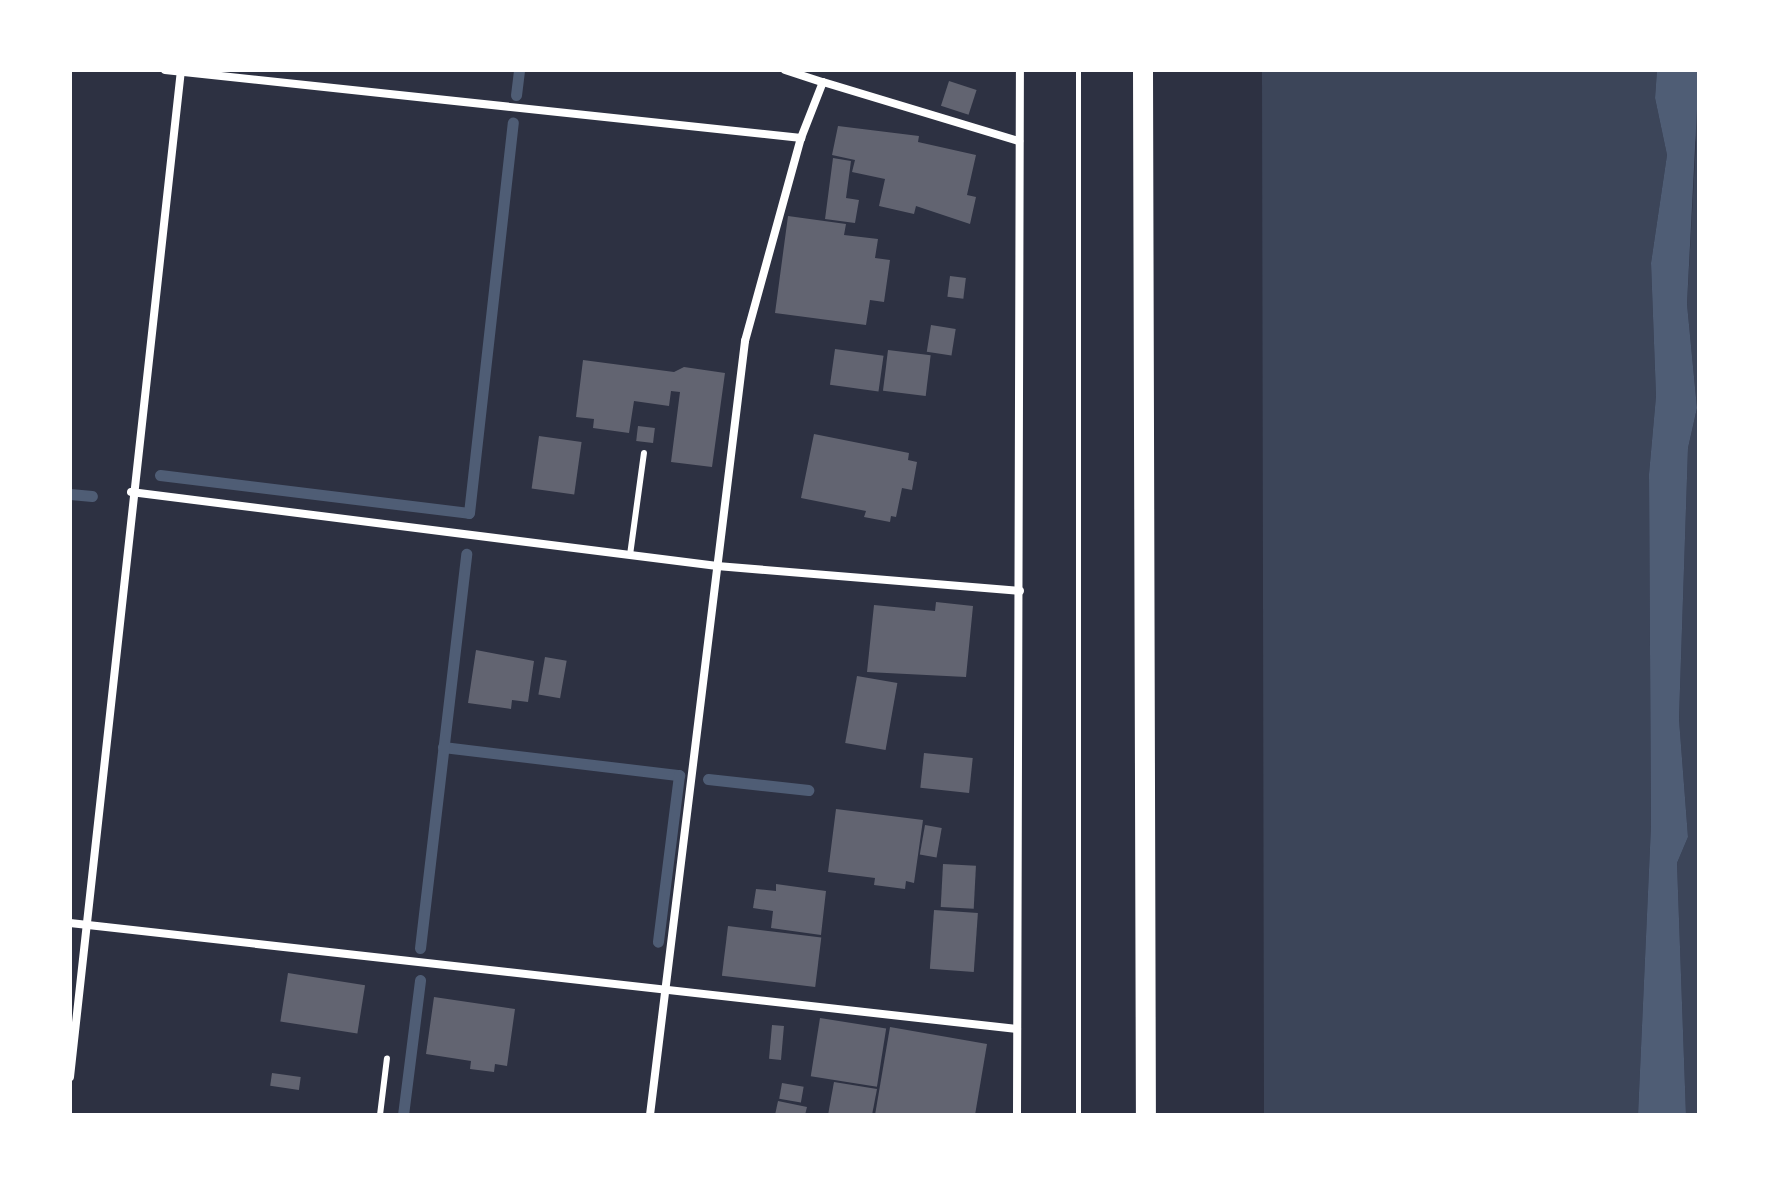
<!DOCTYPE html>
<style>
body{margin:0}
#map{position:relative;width:1769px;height:1185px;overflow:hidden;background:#2d3142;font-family:Rubik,sans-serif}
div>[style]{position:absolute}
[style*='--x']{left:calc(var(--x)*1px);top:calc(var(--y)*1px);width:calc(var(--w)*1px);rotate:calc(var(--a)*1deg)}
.green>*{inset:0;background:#3c4559}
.water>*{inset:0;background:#4f5d75}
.stream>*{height:11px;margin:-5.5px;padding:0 5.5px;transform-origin:5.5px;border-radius:5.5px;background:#4f5d75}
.building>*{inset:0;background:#626471;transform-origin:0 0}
.path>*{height:5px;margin:-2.5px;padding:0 2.5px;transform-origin:2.5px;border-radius:2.5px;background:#fff}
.service>*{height:6px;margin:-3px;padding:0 3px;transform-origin:3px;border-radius:3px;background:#fff}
.minor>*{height:8px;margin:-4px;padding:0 4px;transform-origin:4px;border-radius:4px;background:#fff}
.primary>*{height:20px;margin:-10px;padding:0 10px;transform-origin:10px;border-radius:10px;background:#fff}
span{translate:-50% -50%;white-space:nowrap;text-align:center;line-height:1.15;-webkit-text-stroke:8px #fff;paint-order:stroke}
.frame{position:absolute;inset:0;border:72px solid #fff;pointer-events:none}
</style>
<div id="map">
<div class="green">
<i style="clip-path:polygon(1262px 70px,1657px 70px,1655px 98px,1667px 155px,1651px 263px,1656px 396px,1649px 474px,1651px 825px,1638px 1115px,1264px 1115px)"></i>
<i style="clip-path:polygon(1699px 92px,1699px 1115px,1686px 1115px,1677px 863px,1688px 837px,1679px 719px,1688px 448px,1697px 408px,1687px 304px,1696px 142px,1693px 122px)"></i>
</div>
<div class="water">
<i style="clip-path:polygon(1657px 70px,1699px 70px,1687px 304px,1697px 408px,1688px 448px,1679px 719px,1688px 837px,1677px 863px,1686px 1115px,1638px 1115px,1651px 825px,1649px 474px,1656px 396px,1651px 263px,1667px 155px,1655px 98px)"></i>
</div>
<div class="stream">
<i style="--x:516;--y:95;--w:25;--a:-83"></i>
<i style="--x:160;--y:475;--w:311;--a:7"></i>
<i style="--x:469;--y:513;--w:393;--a:-83.6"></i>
<i style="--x:70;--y:494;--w:22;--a:5"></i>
<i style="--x:443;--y:747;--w:238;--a:6.8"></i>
<i style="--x:679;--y:775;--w:168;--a:97.2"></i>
<i style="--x:708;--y:779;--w:101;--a:6.3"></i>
<i style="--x:420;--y:948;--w:397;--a:-83.3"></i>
<i style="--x:403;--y:1115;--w:136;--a:-82.8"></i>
</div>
<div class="building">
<i style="left:949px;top:81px;width:29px;height:26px;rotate:18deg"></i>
<i style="clip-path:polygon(838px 126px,919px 136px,918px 142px,976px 155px,967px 195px,976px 197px,970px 224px,916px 206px,914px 214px,879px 206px,885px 179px,852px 172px,855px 160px,832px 155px)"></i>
<i style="clip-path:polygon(833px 158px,851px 161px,846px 198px,859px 200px,855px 223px,825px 219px)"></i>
<i style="clip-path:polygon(788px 216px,846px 224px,844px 235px,878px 239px,875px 258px,890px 260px,884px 302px,870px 300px,866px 325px,775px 313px)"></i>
<i style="left:950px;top:276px;width:16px;height:21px;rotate:7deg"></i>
<i style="left:931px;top:325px;width:25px;height:27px;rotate:9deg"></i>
<i style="left:835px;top:349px;width:49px;height:36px;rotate:8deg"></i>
<i style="left:888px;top:350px;width:43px;height:41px;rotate:7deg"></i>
<i style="clip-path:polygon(583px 360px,674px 372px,684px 367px,725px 373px,712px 467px,671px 462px,680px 392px,671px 391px,669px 406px,634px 401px,629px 433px,593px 428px,594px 419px,576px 417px)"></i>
<i style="left:638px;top:426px;width:17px;height:15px;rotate:7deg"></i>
<i style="clip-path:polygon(814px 434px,909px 453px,908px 460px,917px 462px,912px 490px,902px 488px,896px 517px,891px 516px,890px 522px,864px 517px,866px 511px,801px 498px)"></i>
<i style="left:539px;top:436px;width:43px;height:53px;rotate:8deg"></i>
<i style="clip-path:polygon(936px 602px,973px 606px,966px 677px,867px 672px,874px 605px,935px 611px)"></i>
<i style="clip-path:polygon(476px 650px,534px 661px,528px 702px,512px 700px,511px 709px,468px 703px)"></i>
<i style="left:545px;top:657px;width:22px;height:38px;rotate:10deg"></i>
<i style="left:857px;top:676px;width:41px;height:68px;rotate:10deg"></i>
<i style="left:924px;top:753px;width:49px;height:35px;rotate:6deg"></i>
<i style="clip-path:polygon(836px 809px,923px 820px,914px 883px,906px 881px,905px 889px,874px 885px,875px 878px,828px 872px)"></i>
<i style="left:925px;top:825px;width:17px;height:30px;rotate:10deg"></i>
<i style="left:943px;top:864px;width:33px;height:43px;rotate:3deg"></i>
<i style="clip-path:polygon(776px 884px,826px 891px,821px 935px,771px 928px,773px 911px,753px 908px,756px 889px,776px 891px)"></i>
<i style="left:934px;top:910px;width:44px;height:59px;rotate:4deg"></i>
<i style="left:728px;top:926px;width:94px;height:50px;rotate:7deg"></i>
<i style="left:288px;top:973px;width:78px;height:49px;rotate:9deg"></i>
<i style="clip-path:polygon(434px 997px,515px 1009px,507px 1066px,495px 1064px,494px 1072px,470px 1069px,471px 1061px,426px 1054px)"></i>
<i style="left:820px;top:1018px;width:67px;height:59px;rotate:9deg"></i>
<i style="left:772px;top:1025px;width:12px;height:34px;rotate:5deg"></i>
<i style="clip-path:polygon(890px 1027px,987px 1044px,975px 1115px,875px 1115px)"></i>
<i style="left:272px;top:1073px;width:29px;height:13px;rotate:8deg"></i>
<i style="clip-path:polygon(834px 1082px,877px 1089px,872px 1115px,828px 1115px)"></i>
<i style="left:782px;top:1083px;width:22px;height:16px;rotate:10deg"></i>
<i style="clip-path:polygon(778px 1101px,807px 1107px,805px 1115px,775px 1115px)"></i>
</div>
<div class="path">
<i style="--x:1078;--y:70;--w:1045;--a:90"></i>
</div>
<div class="service">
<i style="--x:630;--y:555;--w:103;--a:-82.2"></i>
<i style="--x:380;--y:1115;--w:57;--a:-83"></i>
</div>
<div class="minor">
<i style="--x:165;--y:70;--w:640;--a:6.1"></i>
<i style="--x:801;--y:138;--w:60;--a:-68.6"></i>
<i style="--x:823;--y:82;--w:205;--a:16.8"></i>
<i style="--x:785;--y:70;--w:40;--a:18"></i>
<i style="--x:131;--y:492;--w:591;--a:7.2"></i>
<i style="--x:717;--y:566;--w:304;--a:4.7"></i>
<i style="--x:70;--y:923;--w:953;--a:6.39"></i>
<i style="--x:70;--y:1077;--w:1013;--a:-83.71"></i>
<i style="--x:650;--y:1115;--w:780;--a:-83"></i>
<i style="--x:745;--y:341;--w:211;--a:-74.6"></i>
<i style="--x:1017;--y:1115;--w:1045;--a:-89.84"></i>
</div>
<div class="primary">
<i style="--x:1143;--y:70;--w:1045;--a:89.84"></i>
</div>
<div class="frame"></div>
</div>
